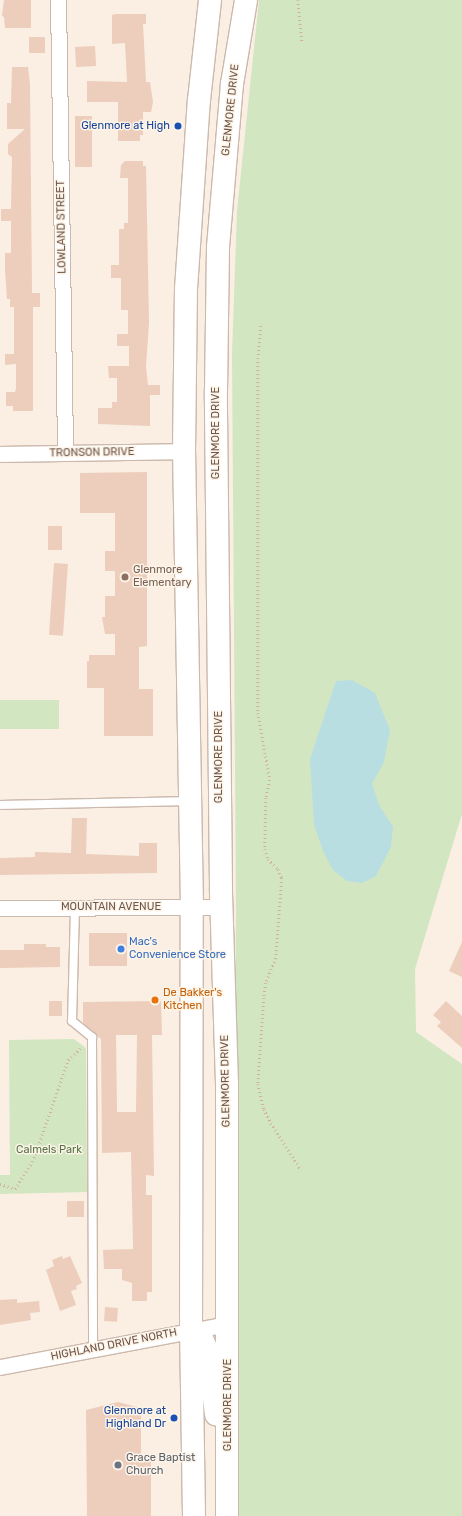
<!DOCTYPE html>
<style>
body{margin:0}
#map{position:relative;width:462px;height:1516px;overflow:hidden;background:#faefe2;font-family:Rubik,sans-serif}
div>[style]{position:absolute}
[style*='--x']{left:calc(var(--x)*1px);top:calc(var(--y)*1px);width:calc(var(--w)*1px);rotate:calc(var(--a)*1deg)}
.green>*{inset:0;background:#d2e6c2;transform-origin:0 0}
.water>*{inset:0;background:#b9dee1}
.building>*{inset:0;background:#edcdbc;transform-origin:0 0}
.path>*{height:2.5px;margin-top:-1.25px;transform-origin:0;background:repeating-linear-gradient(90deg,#d1b0a0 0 1px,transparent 0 4px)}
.roads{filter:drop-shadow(1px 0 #ccb9ad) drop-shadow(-1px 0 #ccb9ad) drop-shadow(0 1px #ccb9ad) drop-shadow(0 -1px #ccb9ad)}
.lane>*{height:8px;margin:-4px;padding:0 4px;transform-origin:4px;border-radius:4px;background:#fff}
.street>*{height:15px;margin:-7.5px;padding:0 7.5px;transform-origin:7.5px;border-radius:7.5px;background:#fff}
.secondary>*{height:22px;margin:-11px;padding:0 11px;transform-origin:11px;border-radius:11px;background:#fff}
.dots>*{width:11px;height:11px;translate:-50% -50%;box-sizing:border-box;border:2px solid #fdf4e8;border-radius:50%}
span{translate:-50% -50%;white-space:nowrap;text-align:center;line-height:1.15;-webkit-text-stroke:3px #fdf4e8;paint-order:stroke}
.street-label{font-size:11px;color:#6f564b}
.transit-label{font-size:11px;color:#164399}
.right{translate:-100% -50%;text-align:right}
.education-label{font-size:11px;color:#785e54}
.left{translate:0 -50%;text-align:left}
.shop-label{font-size:11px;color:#366cbe}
.food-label{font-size:11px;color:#c56008}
.park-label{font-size:11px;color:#547444}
.worship-label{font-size:11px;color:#5b616d}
</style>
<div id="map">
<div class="green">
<i style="clip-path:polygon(259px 0,462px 0,462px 814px,415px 969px,416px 1032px,462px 1064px,462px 1516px,235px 1516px,234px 1292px,236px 905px,232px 354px,237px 211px)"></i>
<i style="left:0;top:700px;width:59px;height:29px"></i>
<i style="clip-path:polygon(74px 1039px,86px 1048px,87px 1192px,0 1194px,0 1175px,10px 1175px,9px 1040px)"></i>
</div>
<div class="water">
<i style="clip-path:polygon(352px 680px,375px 693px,390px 730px,384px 762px,372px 784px,379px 805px,393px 827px,391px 847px,376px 876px,362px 883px,347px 881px,333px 870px,323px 851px,314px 825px,310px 759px,336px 681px)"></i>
</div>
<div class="building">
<i style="clip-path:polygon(4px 0,31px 0,31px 28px,5px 28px,4px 17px,2px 16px)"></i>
<i style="clip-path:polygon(115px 14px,146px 14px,146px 24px,143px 24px,146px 82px,150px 82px,153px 102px,151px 112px,143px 112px,143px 135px,140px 135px,140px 141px,118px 141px,118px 102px,87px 102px,87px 81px,127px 82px,125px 43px,112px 44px,112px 15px)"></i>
<i style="left:29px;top:37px;width:16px;height:16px"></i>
<i style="left:95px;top:46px;width:20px;height:20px;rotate:87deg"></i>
<i style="clip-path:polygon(12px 67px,28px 67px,30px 84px,32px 293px,40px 293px,40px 307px,33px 307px,33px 411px,13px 411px,13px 406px,6px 406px,6px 392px,15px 392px,16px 389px,16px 364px,5px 365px,5px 354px,14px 354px,14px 307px,10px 307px,10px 299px,7px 299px,5px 270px,5px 253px,11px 253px,11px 221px,1px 221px,1px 209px,11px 209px,12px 157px,8px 154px,8px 144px,25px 129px,7px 129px,7px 103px,11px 103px)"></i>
<i style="left:75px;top:116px;width:17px;height:51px"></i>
<i style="clip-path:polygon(125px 161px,143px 161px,143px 166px,146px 166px,149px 323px,146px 366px,148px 385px,160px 385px,160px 395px,150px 395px,150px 426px,98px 424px,98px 408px,112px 408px,112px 402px,117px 402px,117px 378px,109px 378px,108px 366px,129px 366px,129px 346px,117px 346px,117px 334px,128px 334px,128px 310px,121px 310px,121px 278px,111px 278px,111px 265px,119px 265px,119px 229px,124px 229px,124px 223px,128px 223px,128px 178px,120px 178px,121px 165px)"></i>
<i style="clip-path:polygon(147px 472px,147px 646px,139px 647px,139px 689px,153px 689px,153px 736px,104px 736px,104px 688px,87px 688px,87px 661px,89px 661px,89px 655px,115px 655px,115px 634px,105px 634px,102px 617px,105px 617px,105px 596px,115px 596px,115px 571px,105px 571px,105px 551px,115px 551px,115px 513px,80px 513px,80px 473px)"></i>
<i style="left:48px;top:526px;width:14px;height:24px"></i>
<i style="left:54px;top:563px;width:14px;height:72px;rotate:4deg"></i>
<i style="clip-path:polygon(72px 818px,87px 818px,86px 854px,139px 856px,139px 843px,157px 843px,157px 873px,0 875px,0 858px,35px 857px,35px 852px,71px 853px)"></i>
<i style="left:89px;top:933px;width:38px;height:33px"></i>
<i style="clip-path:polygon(462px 942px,462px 977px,449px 971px)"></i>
<i style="clip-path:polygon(24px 944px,46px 944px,46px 947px,60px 947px,60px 967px,0 968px,0 950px,24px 950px)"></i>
<i style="left:49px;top:1001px;width:13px;height:15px"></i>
<i style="clip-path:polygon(evenodd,161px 1001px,162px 1035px,152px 1035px,154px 1176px,146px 1175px,146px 1195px,152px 1195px,152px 1292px,147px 1292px,147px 1301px,132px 1301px,132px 1283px,122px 1280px,122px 1269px,104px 1269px,103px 1250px,133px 1249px,131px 1152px,102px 1153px,101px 1039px,83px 1023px,83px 1002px,161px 1001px,116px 1035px,137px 1035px,136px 1112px,117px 1112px,116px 1035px)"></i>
<i style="clip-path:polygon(446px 1001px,462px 1016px,462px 1048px,437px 1026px,441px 1022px,433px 1015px)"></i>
<i style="left:84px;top:1201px;width:16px;height:17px;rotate:90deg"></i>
<i style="clip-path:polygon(62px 1256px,63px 1259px,70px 1256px,82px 1283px,76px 1286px,77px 1289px,71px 1291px,76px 1305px,60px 1311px,46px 1270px,54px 1266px,52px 1260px)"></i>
<i style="clip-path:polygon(17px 1299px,17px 1303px,39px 1301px,40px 1312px,30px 1313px,31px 1320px,0 1325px,0 1300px)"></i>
<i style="left:105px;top:1307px;width:13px;height:14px;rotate:4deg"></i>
<i style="clip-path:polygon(118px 1402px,141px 1408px,141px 1456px,151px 1456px,151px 1516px,87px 1516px,86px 1410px)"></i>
</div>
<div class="path">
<i style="--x:298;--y:0;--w:41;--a:84.4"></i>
<i style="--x:261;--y:326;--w:32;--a:95"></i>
<i style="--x:258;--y:358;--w:355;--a:90"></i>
<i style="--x:258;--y:713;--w:68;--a:79.8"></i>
<i style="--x:270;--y:780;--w:18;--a:103"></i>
<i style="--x:266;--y:798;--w:51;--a:91.1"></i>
<i style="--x:265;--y:849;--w:10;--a:73"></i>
<i style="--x:268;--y:859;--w:14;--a:45"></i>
<i style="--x:278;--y:869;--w:10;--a:66"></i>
<i style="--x:282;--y:878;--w:80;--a:94.3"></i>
<i style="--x:276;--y:958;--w:27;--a:112"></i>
<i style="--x:266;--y:983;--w:15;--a:98"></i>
<i style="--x:264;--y:998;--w:86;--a:94"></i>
<i style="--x:258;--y:1084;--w:26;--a:77"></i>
<i style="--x:264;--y:1109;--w:16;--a:63"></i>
<i style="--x:271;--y:1123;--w:56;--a:57.4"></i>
<i style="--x:0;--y:1184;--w:16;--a:18"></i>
<i style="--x:15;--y:1189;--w:36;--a:-58"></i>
<i style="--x:34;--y:1158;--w:104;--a:-70.9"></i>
<i style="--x:68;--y:1060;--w:19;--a:-43"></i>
</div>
<div class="roads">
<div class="lane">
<i style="--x:0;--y:805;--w:188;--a:-1.2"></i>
<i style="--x:75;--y:908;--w:113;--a:91.5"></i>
<i style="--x:72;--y:1021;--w:26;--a:39"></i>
<i style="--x:92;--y:1037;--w:312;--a:89.8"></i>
</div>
<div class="street">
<i style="--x:58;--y:0;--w:453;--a:89.1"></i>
<i style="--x:0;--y:454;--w:184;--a:-0.9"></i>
<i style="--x:0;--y:908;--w:221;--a:-0.3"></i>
<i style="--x:0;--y:1367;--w:232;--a:-10.7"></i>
</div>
<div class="secondary">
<i style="--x:191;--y:1330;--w:14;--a:39"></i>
<i style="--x:202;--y:1339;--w:14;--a:65"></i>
<i style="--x:208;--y:1352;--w:63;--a:82.6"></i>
<i style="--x:194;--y:1516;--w:186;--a:-90.9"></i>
<i style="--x:191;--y:1330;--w:423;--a:-89.9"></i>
<i style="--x:192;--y:907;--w:456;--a:-91"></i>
<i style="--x:184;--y:451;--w:162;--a:-89.3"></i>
<i style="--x:186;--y:289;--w:189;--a:-86.1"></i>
<i style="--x:199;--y:100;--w:101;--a:-83.7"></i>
<i style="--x:227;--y:1516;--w:432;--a:-90"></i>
<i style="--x:227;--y:1084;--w:196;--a:-91.8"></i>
<i style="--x:221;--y:888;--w:497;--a:-90.6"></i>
<i style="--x:216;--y:391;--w:144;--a:-89.2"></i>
<i style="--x:218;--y:247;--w:164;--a:-85.1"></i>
<i style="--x:232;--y:84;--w:85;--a:-80.5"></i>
</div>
</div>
<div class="dots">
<i style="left:178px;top:126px;background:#1a4fb4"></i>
<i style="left:125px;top:577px;background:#8d6e63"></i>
<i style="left:121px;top:949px;background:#3f7fe0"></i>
<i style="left:155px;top:1000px;background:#e8710a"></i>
<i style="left:174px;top:1418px;background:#1a4fb4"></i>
<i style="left:118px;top:1465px;background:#6b7280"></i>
</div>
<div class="street-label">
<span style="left:231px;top:110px;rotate:-84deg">GLENMORE DRIVE</span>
<span style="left:62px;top:227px;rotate:-91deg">LOWLAND STREET</span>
<span style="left:216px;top:433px;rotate:-90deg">GLENMORE DRIVE</span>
<span style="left:92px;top:453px;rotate:-1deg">TRONSON DRIVE</span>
<span style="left:219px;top:757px;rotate:-90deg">GLENMORE DRIVE</span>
<span style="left:111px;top:907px">MOUNTAIN AVENUE</span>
<span style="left:226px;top:1081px;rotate:-91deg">GLENMORE DRIVE</span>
<span style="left:114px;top:1345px;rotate:-11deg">HIGHLAND DRIVE NORTH</span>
<span style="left:228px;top:1405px;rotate:-90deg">GLENMORE DRIVE</span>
</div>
<div class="transit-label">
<span class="right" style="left:170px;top:126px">Glenmore at High</span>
<span class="right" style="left:166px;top:1418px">Glenmore at<br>Highland Dr</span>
</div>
<div class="education-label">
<span class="left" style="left:133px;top:577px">Glenmore<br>Elementary</span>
</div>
<div class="shop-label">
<span class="left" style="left:129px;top:949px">Mac's<br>Convenience Store</span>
</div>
<div class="food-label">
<span class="left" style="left:163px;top:1000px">De Bakker's<br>Kitchen</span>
</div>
<div class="park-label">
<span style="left:49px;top:1150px">Calmels Park</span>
</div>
<div class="worship-label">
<span class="left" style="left:126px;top:1465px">Grace Baptist<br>Church</span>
</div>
</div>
